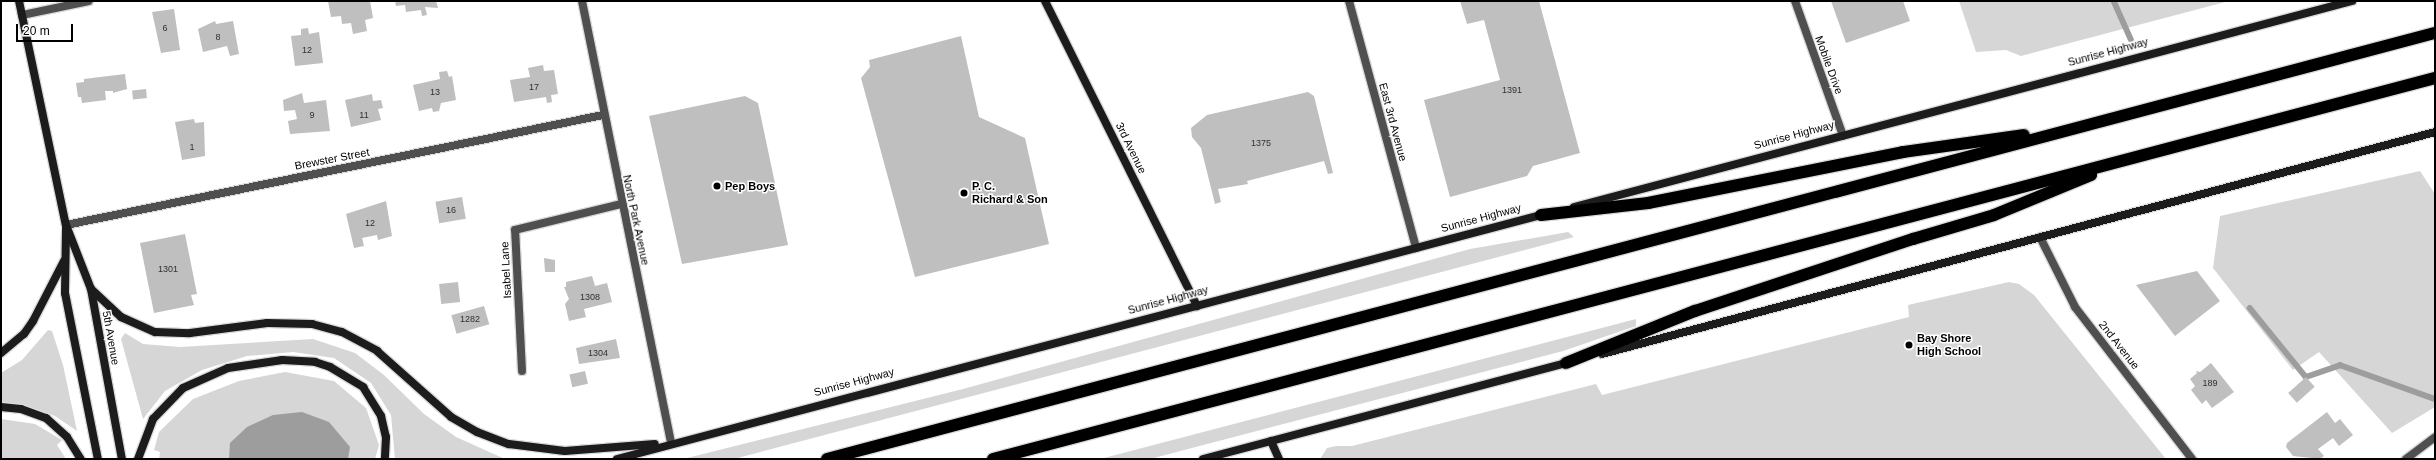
<!DOCTYPE html>
<style>
body{margin:0}
#map{position:relative;width:2436px;height:460px;overflow:hidden;background:#fff;font-family:Helvetica,sans-serif}
div>[style]{position:absolute}
[style*='--x']{left:calc(var(--x)*1px);top:calc(var(--y)*1px);width:calc(var(--w)*1px);rotate:calc(var(--a)*1deg)}
.green>*{inset:0;background:#d6d6d6}
.water>*{inset:0;background:#9d9d9d}
.stream>*{height:5.5px;margin:-2.75px;padding:0 2.75px;transform-origin:2.75px;border-radius:2.75px;background:#9d9d9d}
.building>*{inset:0;background:#bfbfbf;transform-origin:0 0}
.roads{filter:drop-shadow(1px 0 #dbdbdb) drop-shadow(-1px 0 #dbdbdb) drop-shadow(0 1px #dbdbdb) drop-shadow(0 -1px #dbdbdb)}
.street>*{height:8px;margin:-4px;padding:0 4px;transform-origin:4px;border-radius:4px;background:#4f4f4f}
.secondary>*{height:8px;margin:-4px;padding:0 4px;transform-origin:4px;border-radius:4px;background:#1c1c1c}
.highway>*{height:12px;margin:-6px;padding:0 6px;transform-origin:6px;border-radius:6px;background:#000}
.dots>*{width:11px;height:11px;translate:-50% -50%;box-sizing:border-box;border:2px solid #fff;border-radius:50%}
span{translate:-50% -50%;white-space:nowrap;text-align:center;line-height:1.15;-webkit-text-stroke:3px #fff;paint-order:stroke}
.number-label{font-size:9px;color:#303030}
.number-label span{-webkit-text-stroke-width:0}
.street-label{font-size:11px;color:#000}
.poi-label{font-size:11px;color:#000;font-weight:700}
.left{translate:0 -50%;text-align:left}
.frame{position:absolute;inset:0;border:2px solid #000;pointer-events:none}
.scale{position:absolute;left:16px;top:24px;width:57px;height:18px;box-sizing:border-box;border:2px solid #000;border-top:0;padding-left:5px;font-size:12px;line-height:14px;white-space:nowrap;color:#000;-webkit-text-stroke:3px #fff;paint-order:stroke}
</style>
<div id="map">
<div class="green">
<i style="clip-path:polygon(1959px 1px,2229px 1px,2021px 56px,2006px 50px,1976px 52px)"></i>
<i style="clip-path:polygon(2420px 171px,2435px 194px,2435px 407px,2392px 433px,2319px 352px,2293px 370px,2213px 268px,2220px 216px)"></i>
<i style="clip-path:polygon(1568px 232px,1574px 237px,734px 459px,683px 459px,963px 389px,1470px 249px)"></i>
<i style="clip-path:polygon(2009px 282px,2019px 284px,2034px 295px,2166px 459px,1320px 459px,1327px 448px,1336px 446px,1352px 446px,1596px 384px,1602px 395px,1909px 317px,1908px 305px)"></i>
<i style="clip-path:polygon(1636px 319px,1636px 326px,1563px 351px,1150px 459px,1100px 459px)"></i>
<i style="clip-path:polygon(48px 330px,52px 331px,63px 365px,77px 431px,55px 416px,27px 406px,1px 402px,1px 373px,22px 360px)"></i>
<i style="clip-path:polygon(125px 333px,143px 344px,180px 347px,313px 339px,355px 353px,384px 375px,424px 414px,456px 437px,505px 459px,395px 459px,391px 415px,371px 383px,334px 358px,293px 352px,247px 356px,202px 370px,165px 391px,143px 419px,121px 339px)"></i>
<i style="clip-path:polygon(285px 372px,334px 381px,366px 408px,379px 445px,375px 459px,159px 459px,160px 452px,154px 450px,159px 432px,193px 399px,239px 381px)"></i>
<i style="clip-path:polygon(1px 419px,35px 424px,62px 440px,57px 445px,66px 459px,1px 459px)"></i>
</div>
<div class="water">
<i style="clip-path:polygon(302px 412px,329px 422px,350px 447px,348px 459px,229px 459px,230px 443px,247px 427px,273px 415px)"></i>
</div>
<div class="stream">
<i style="--x:2114;--y:1;--w:42;--a:65.9"></i>
<i style="--x:2250;--y:308;--w:89;--a:50.9"></i>
<i style="--x:2306;--y:377;--w:36;--a:-19"></i>
<i style="--x:2340;--y:365;--w:101;--a:19.7"></i>
</div>
<div class="building">
<i style="clip-path:polygon(328px 1px,370px 1px,373px 18px,365px 20px,367px 31px,353px 34px,351px 23px,342px 24px,341px 16px,331px 17px)"></i>
<i style="clip-path:polygon(395px 1px,436px 1px,438px 8px,425px 7px,427px 15px,422px 16px,421px 10px,406px 12px,405px 5px,396px 6px)"></i>
<i style="clip-path:polygon(1460px 1px,1539px 1px,1580px 153px,1533px 166px,1527px 176px,1450px 197px,1424px 100px,1500px 80px,1484px 20px,1467px 24px)"></i>
<i style="clip-path:polygon(1831px 1px,1903px 1px,1910px 21px,1846px 43px)"></i>
<i style="clip-path:polygon(174px 9px,180px 50px,161px 53px,152px 12px)"></i>
<i style="clip-path:polygon(215px 21px,216px 24px,233px 21px,239px 54px,230px 56px,227px 46px,203px 52px,198px 29px)"></i>
<i style="clip-path:polygon(308px 28px,309px 34px,319px 32px,323px 63px,295px 66px,291px 36px,301px 35px,301px 29px)"></i>
<i style="clip-path:polygon(961px 36px,979px 117px,1025px 138px,1049px 244px,915px 277px,861px 78px,870px 67px,869px 60px)"></i>
<i style="clip-path:polygon(543px 65px,544px 71px,554px 70px,558px 94px,551px 95px,552px 102px,547px 103px,546px 97px,514px 102px,510px 80px,530px 77px,528px 68px)"></i>
<i style="clip-path:polygon(447px 71px,449px 77px,452px 76px,456px 100px,441px 103px,439px 111px,433px 112px,432px 108px,419px 111px,413px 85px,440px 79px,439px 72px)"></i>
<i style="clip-path:polygon(125px 74px,127px 89px,113px 93px,113px 91px,105px 91px,106px 100px,82px 103px,81px 97px,78px 97px,76px 83px,84px 82px,84px 79px)"></i>
<i style="left:146px;top:89px;width:9px;height:14px;rotate:84deg"></i>
<i style="clip-path:polygon(1308px 92px,1314px 96px,1333px 173px,1328px 174px,1324px 161px,1247px 181px,1248px 184px,1218px 189px,1221px 202px,1215px 204px,1201px 148px,1192px 137px,1191px 128px,1207px 115px)"></i>
<i style="clip-path:polygon(302px 93px,304px 103px,326px 100px,330px 131px,290px 134px,288px 121px,297px 119px,295px 110px,284px 111px,283px 100px)"></i>
<i style="clip-path:polygon(372px 94px,373px 101px,381px 100px,383px 108px,378px 109px,381px 120px,351px 127px,345px 100px)"></i>
<i style="clip-path:polygon(745px 96px,758px 103px,788px 245px,682px 264px,649px 116px)"></i>
<i style="clip-path:polygon(194px 119px,195px 123px,204px 122px,205px 156px,182px 160px,175px 122px)"></i>
<i style="left:462px;top:197px;width:22px;height:27px;rotate:80deg"></i>
<i style="clip-path:polygon(386px 201px,392px 236px,378px 240px,377px 235px,362px 238px,364px 246px,354px 248px,346px 214px)"></i>
<i style="clip-path:polygon(185px 234px,197px 294px,191px 295px,194px 305px,154px 313px,140px 243px)"></i>
<i style="clip-path:polygon(544px 258px,555px 260px,555px 272px,545px 272px)"></i>
<i style="clip-path:polygon(2197px 271px,2220px 301px,2175px 336px,2136px 285px)"></i>
<i style="clip-path:polygon(592px 276px,595px 286px,607px 283px,612px 302px,584px 309px,586px 317px,569px 321px,565px 304px,569px 299px,564px 287px,566px 287px,566px 282px)"></i>
<i style="left:458px;top:282px;width:20px;height:19px;rotate:84deg"></i>
<i style="left:484px;top:306px;width:19px;height:34px;rotate:74deg"></i>
<i style="clip-path:polygon(616px 339px,620px 358px,579px 364px,576px 348px)"></i>
<i style="clip-path:polygon(2211px 363px,2234px 392px,2212px 408px,2206px 400px,2202px 404px,2191px 390px,2195px 386px,2190px 379px,2197px 373px,2196px 371px,2200px 372px)"></i>
<i style="left:585px;top:371px;width:13px;height:16px;rotate:77deg"></i>
<i style="left:2306px;top:377px;width:13px;height:24px;rotate:48deg"></i>
<i style="clip-path:polygon(2327px 412px,2335px 423px,2340px 419px,2353px 435px,2339px 446px,2333px 438px,2318px 449px,2324px 456px,2320px 459px,2293px 456px,2286px 447px,2287px 443px)"></i>
</div>
<div class="roads">
<div class="street">
<i style="--x:582;--y:1;--w:451;--a:78.6"></i>
<i style="--x:1349;--y:1;--w:256;--a:74.8"></i>
<i style="--x:1795;--y:1;--w:143;--a:70.4"></i>
<i style="--x:22;--y:15;--w:68;--a:-11.8"></i>
<i style="--x:66;--y:225;--w:548;--a:-11.58"></i>
<i style="--x:2040;--y:237;--w:78;--a:63.4"></i>
<i style="--x:2075;--y:307;--w:192;--a:52.4"></i>
<i style="--x:522;--y:371;--w:141;--a:-92.8"></i>
<i style="--x:515;--y:230;--w:109;--a:-13.8"></i>
<i style="--x:2406;--y:459;--w:36;--a:-37"></i>
</div>
<div class="secondary">
<i style="--x:19;--y:1;--w:229;--a:78.2"></i>
<i style="--x:66;--y:225;--w:69;--a:68.7"></i>
<i style="--x:91;--y:289;--w:173;--a:79.7"></i>
<i style="--x:1045;--y:1;--w:341;--a:63.5"></i>
<i style="--x:1574;--y:207;--w:805;--a:-14.83"></i>
<i style="--x:66;--y:229;--w:64;--a:90.9"></i>
<i style="--x:65;--y:293;--w:169;--a:78.8"></i>
<i style="--x:91;--y:289;--w:41;--a:43"></i>
<i style="--x:121;--y:317;--w:37;--a:24"></i>
<i style="--x:155;--y:332;--w:35;--a:2"></i>
<i style="--x:190;--y:333;--w:78;--a:-7.4"></i>
<i style="--x:267;--y:323;--w:45;--a:1.3"></i>
<i style="--x:312;--y:324;--w:31;--a:15"></i>
<i style="--x:342;--y:332;--w:40;--a:28"></i>
<i style="--x:377;--y:351;--w:99;--a:41.7"></i>
<i style="--x:451;--y:417;--w:30;--a:30"></i>
<i style="--x:477;--y:432;--w:34;--a:21"></i>
<i style="--x:509;--y:444;--w:56;--a:7.1"></i>
<i style="--x:565;--y:451;--w:90;--a:-4.4"></i>
<i style="--x:1;--y:353;--w:30;--a:-40"></i>
<i style="--x:24;--y:334;--w:16;--a:-55"></i>
<i style="--x:33;--y:321;--w:68;--a:-62.7"></i>
<i style="--x:1602;--y:354;--w:862;--a:-14.92"></i>
<i style="--x:1;--y:407;--w:20;--a:6"></i>
<i style="--x:21;--y:409;--w:27;--a:20"></i>
<i style="--x:46;--y:418;--w:28;--a:42"></i>
<i style="--x:67;--y:437;--w:26;--a:58"></i>
<i style="--x:1271;--y:441;--w:20;--a:66"></i>
<i style="--x:138;--y:459;--w:43;--a:-69.4"></i>
<i style="--x:153;--y:419;--w:43;--a:-45.9"></i>
<i style="--x:183;--y:388;--w:49;--a:-24"></i>
<i style="--x:228;--y:368;--w:55;--a:-8.4"></i>
<i style="--x:282;--y:360;--w:33;--a:3"></i>
<i style="--x:315;--y:362;--w:16;--a:18"></i>
<i style="--x:330;--y:367;--w:39;--a:31"></i>
<i style="--x:363;--y:387;--w:34;--a:58"></i>
<i style="--x:381;--y:416;--w:22;--a:77"></i>
<i style="--x:386;--y:437;--w:22;--a:93"></i>
<i style="--x:617;--y:459;--w:960;--a:-14.79"></i>
<i style="--x:1203;--y:459;--w:380;--a:-14.8"></i>
</div>
<div class="highway">
<i style="--x:1541;--y:215;--w:108;--a:-6.4"></i>
<i style="--x:1648;--y:203;--w:260;--a:-11.3"></i>
<i style="--x:1903;--y:152;--w:122;--a:-8"></i>
<i style="--x:1566;--y:363;--w:139;--a:-22"></i>
<i style="--x:1695;--y:311;--w:230;--a:-18.3"></i>
<i style="--x:1913;--y:239;--w:84;--a:-16.5"></i>
<i style="--x:1994;--y:215;--w:105;--a:-22.4"></i>
<i style="--x:827;--y:459;--w:1663;--a:-14.84"></i>
<i style="--x:993;--y:459;--w:1491;--a:-14.8"></i>
</div>
</div>
<div class="dots">
<i style="left:717px;top:186px;background:#000"></i>
<i style="left:964px;top:193px;background:#000"></i>
<i style="left:1909px;top:345px;background:#000"></i>
</div>
<div class="number-label">
<span style="left:165px;top:28px">6</span>
<span style="left:218px;top:37px">8</span>
<span style="left:307px;top:50px">12</span>
<span style="left:534px;top:87px">17</span>
<span style="left:1512px;top:90px">1391</span>
<span style="left:435px;top:92px">13</span>
<span style="left:312px;top:115px">9</span>
<span style="left:364px;top:115px">11</span>
<span style="left:1261px;top:143px">1375</span>
<span style="left:192px;top:147px">1</span>
<span style="left:451px;top:210px">16</span>
<span style="left:370px;top:223px">12</span>
<span style="left:168px;top:269px">1301</span>
<span style="left:590px;top:297px">1308</span>
<span style="left:470px;top:319px">1282</span>
<span style="left:598px;top:353px">1304</span>
<span style="left:2210px;top:383px">189</span>
</div>
<div class="street-label">
<span style="left:2108px;top:52px;rotate:-15deg">Sunrise Highway</span>
<span style="left:1829px;top:65px;rotate:70deg">Mobile Drive</span>
<span style="left:1393px;top:122px;rotate:75deg">East 3rd Avenue</span>
<span style="left:1794px;top:135px;rotate:-15deg">Sunrise Highway</span>
<span style="left:1131px;top:148px;rotate:64deg">3rd Avenue</span>
<span style="left:332px;top:159px;rotate:-11deg">Brewster Street</span>
<span style="left:1481px;top:218px;rotate:-15deg">Sunrise Highway</span>
<span style="left:636px;top:220px;rotate:78deg">North Park Avenue</span>
<span style="left:506px;top:270px;rotate:-93deg">Isabel Lane</span>
<span style="left:1168px;top:300px;rotate:-15deg">Sunrise Highway</span>
<span style="left:111px;top:338px;rotate:80deg">5th Avenue</span>
<span style="left:2119px;top:345px;rotate:52deg">2nd Avenue</span>
<span style="left:854px;top:382px;rotate:-15deg">Sunrise Highway</span>
</div>
<div class="poi-label">
<span class="left" style="left:725px;top:186px">Pep Boys</span>
<span class="left" style="left:972px;top:193px">P. C.<br>Richard &amp; Son</span>
<span class="left" style="left:1917px;top:345px">Bay Shore<br>High School</span>
</div>
<div class="frame"></div>
<div class="scale">20 m</div>
</div>
